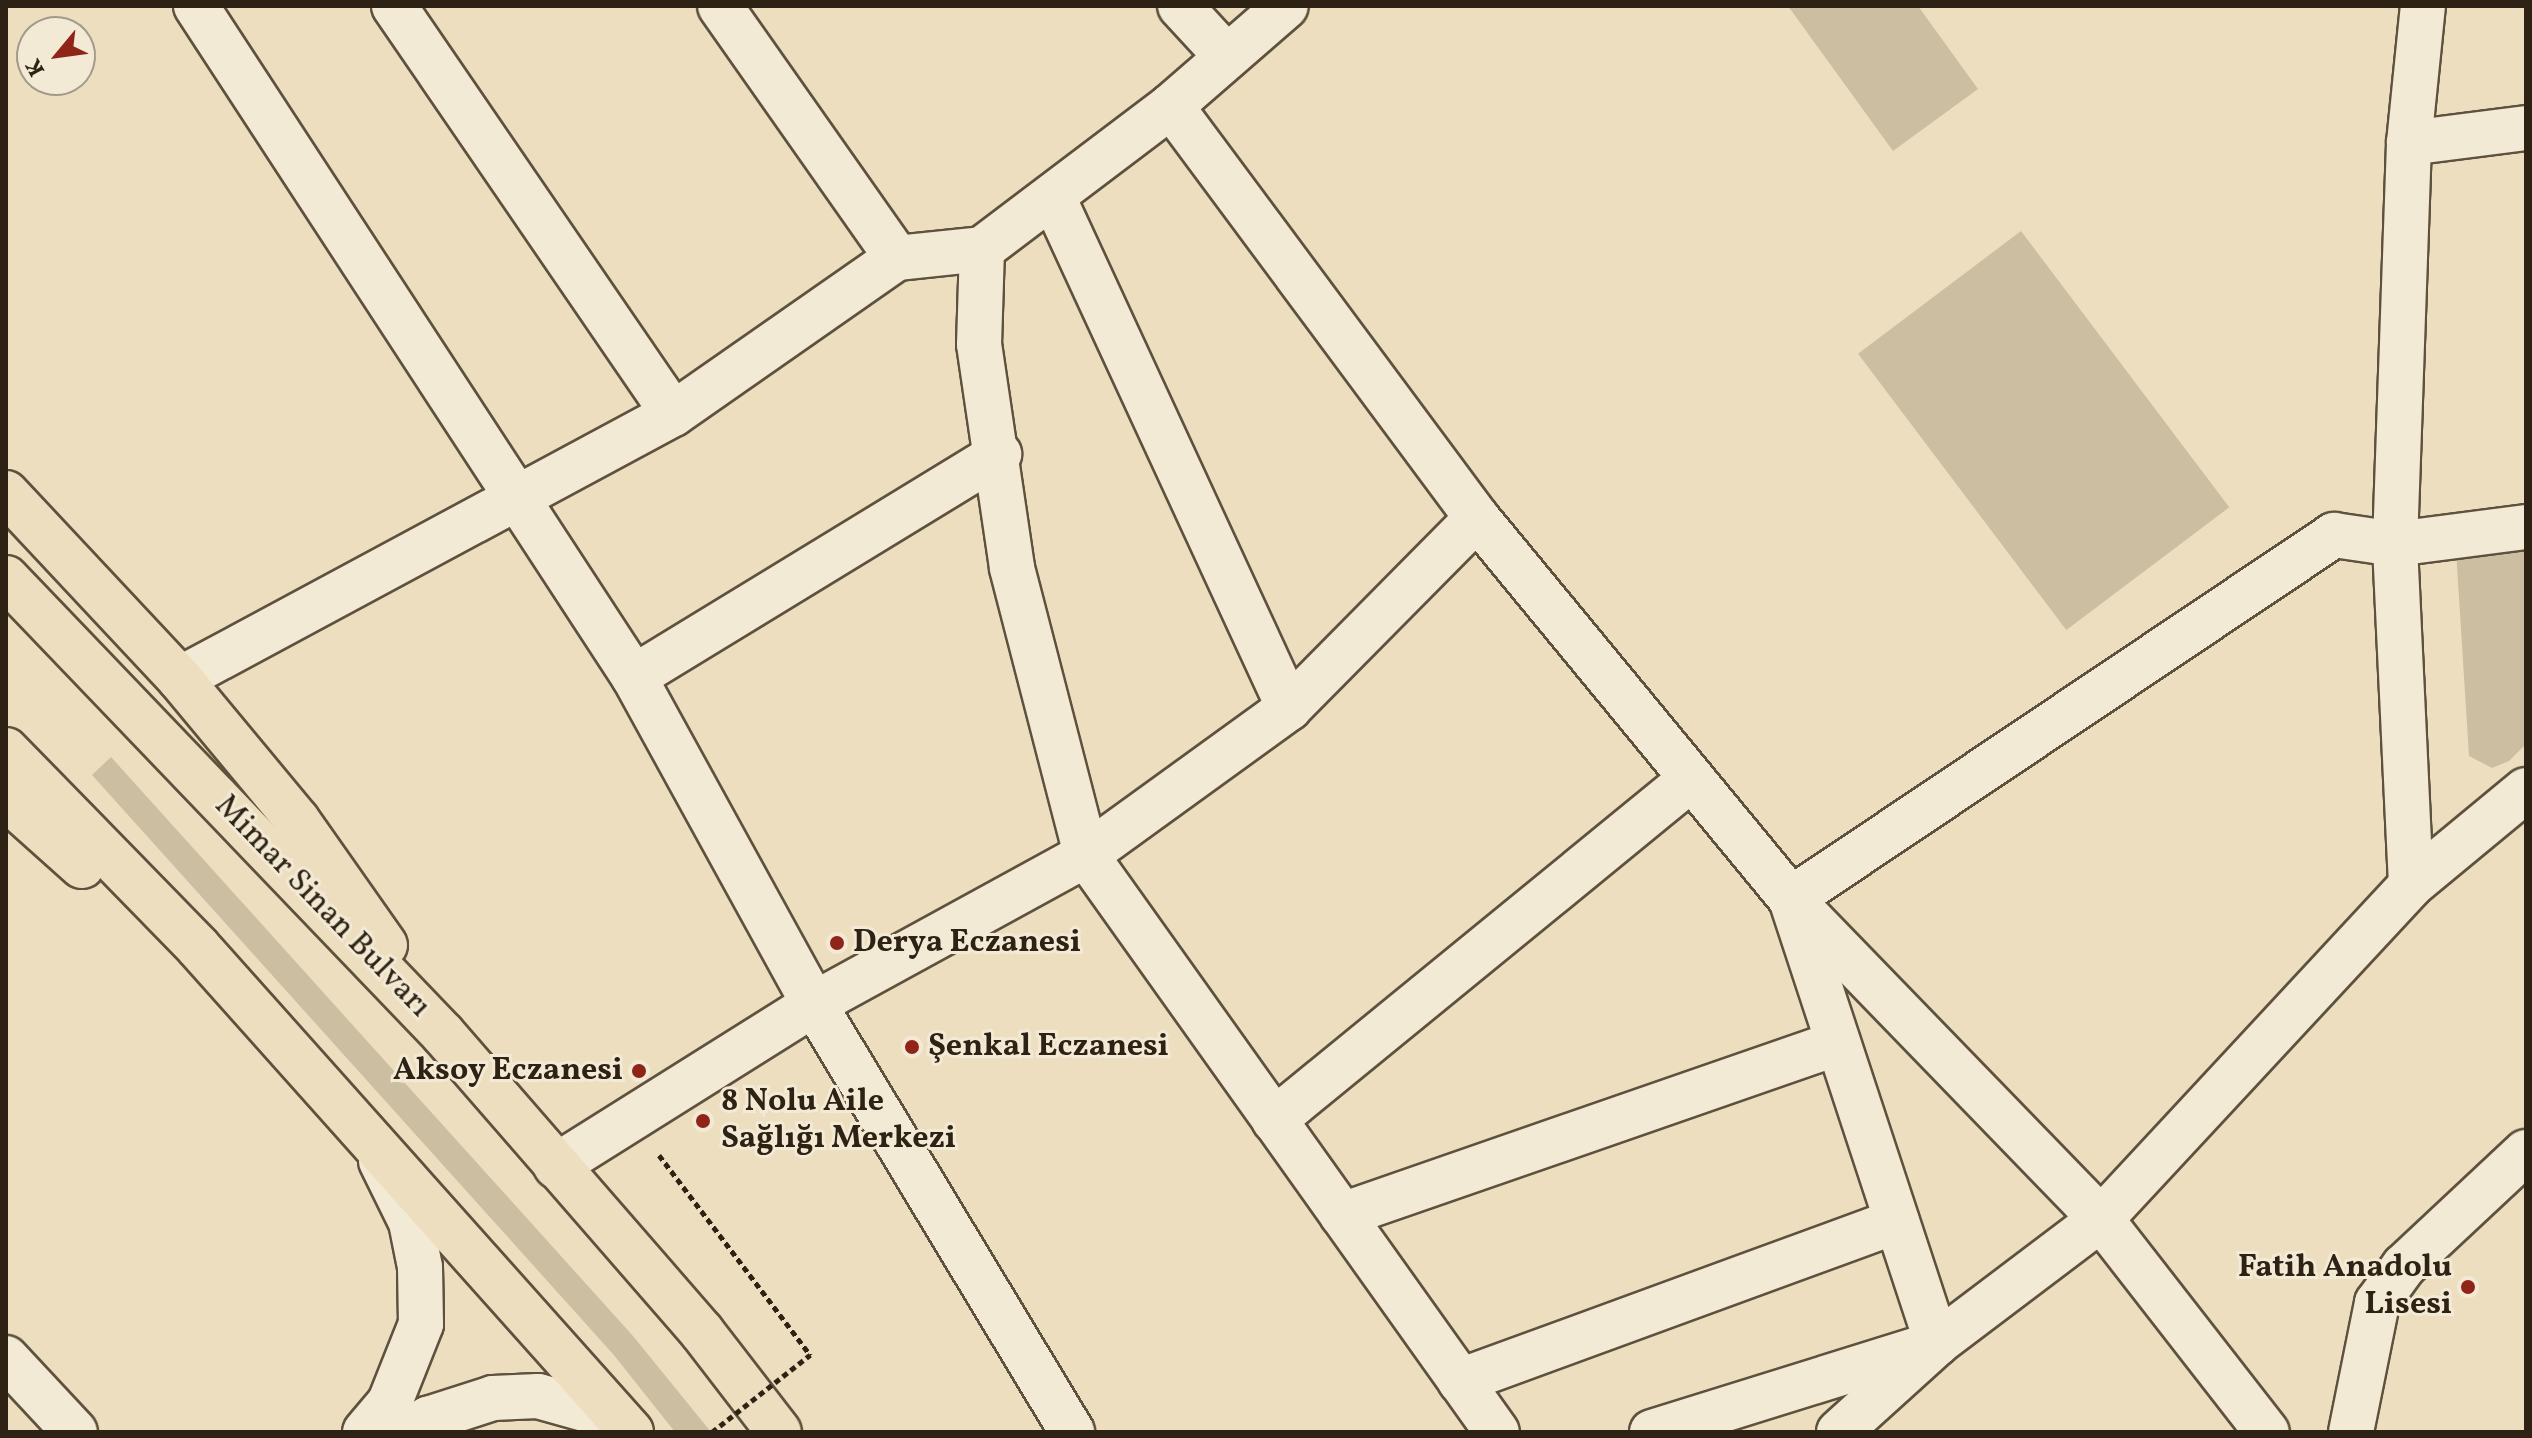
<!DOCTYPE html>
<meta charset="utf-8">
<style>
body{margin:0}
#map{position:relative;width:2532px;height:1438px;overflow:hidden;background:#ecdebe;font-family:Vollkorn,serif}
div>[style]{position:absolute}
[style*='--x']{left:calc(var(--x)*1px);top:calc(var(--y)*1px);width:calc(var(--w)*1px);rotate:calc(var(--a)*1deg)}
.green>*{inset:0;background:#ccbea1;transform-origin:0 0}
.path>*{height:5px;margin-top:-2.5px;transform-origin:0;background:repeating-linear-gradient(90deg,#2e2214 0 6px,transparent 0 10px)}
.roads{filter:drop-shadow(2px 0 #5e513e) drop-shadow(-2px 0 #5e513e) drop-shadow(0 2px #5e513e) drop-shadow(0 -2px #5e513e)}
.minor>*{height:44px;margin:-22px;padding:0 22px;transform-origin:22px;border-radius:22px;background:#f3ead5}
.highway>*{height:44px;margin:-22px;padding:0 22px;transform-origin:22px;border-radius:22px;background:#ecdebe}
.path-bridge>*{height:5px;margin-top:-2.5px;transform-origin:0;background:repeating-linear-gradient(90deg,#2e2214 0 6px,transparent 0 10px)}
.dots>*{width:22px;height:22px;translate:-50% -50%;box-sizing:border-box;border:4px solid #f3ead5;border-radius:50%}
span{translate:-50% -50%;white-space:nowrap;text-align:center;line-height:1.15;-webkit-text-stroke:6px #f3ead5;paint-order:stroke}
.street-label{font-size:32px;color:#2e2214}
.poi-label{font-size:32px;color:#2e2214;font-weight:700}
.left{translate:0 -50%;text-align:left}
.right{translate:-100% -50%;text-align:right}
.frame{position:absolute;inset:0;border:8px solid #2e2214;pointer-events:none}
.north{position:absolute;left:16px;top:16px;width:80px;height:80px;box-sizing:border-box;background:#f3ead5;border:2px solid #a49a88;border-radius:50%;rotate:241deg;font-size:22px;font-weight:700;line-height:32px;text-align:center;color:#2e2214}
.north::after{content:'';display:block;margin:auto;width:28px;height:36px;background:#8f2418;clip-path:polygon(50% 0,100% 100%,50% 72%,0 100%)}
</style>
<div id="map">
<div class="green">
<i style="clip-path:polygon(1788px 6px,1918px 6px,1978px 89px,1893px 151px)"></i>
<i style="left:2021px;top:231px;width:346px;height:204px;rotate:53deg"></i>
<i style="clip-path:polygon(2526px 519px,2526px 744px,2509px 761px,2492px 768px,2469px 756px,2455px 534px)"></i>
<i style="clip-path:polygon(111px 757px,633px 1336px,711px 1432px,675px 1432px,613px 1354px,92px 775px)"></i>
</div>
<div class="path">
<i style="--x:659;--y:1155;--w:251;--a:52.9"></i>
</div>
<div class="roads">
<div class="minor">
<i style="--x:196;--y:6;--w:801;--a:56.87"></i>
<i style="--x:634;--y:677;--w:373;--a:61.2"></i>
<i style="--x:814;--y:1004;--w:500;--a:58.9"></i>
<i style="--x:394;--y:6;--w:494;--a:55.6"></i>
<i style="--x:720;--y:6;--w:308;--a:54.9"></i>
<i style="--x:1180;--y:6;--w:69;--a:47.3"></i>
<i style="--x:1171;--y:106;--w:513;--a:53.4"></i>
<i style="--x:1477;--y:518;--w:494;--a:50.5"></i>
<i style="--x:1791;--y:899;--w:446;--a:45.9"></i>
<i style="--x:2101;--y:1219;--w:270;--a:52.1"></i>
<i style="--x:2409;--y:143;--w:118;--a:-7.3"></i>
<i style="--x:1053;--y:197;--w:563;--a:65.21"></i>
<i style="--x:982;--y:249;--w:95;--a:91.8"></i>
<i style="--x:979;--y:344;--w:226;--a:81.6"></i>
<i style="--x:1012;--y:568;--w:296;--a:75.5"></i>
<i style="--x:1086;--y:855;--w:708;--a:54.54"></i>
<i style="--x:634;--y:677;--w:428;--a:-31.4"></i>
<i style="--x:180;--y:679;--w:560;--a:-28.26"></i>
<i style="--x:673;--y:414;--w:273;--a:-34.9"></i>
<i style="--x:897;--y:258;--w:85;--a:-6"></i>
<i style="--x:982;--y:249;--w:237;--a:-37.1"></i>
<i style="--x:1171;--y:106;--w:152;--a:-41"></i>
<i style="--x:2411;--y:885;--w:341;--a:-92.7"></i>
<i style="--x:2395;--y:544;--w:401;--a:-88"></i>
<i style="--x:2409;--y:143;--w:138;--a:-84.2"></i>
<i style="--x:1274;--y:1120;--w:539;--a:-39.27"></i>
<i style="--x:556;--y:1166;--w:305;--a:-32.1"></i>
<i style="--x:814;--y:1004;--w:310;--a:-28.7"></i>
<i style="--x:1086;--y:855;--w:251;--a:-35.9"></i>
<i style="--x:1289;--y:708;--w:267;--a:-45.3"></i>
<i style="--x:1342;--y:1215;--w:525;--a:-19.13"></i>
<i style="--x:6;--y:1358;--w:101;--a:47"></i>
<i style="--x:1460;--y:1381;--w:465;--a:-20.1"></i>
<i style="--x:365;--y:1432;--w:39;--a:-50"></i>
<i style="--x:390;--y:1402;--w:84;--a:-68.3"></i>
<i style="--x:421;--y:1324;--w:57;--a:-91"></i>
<i style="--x:420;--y:1267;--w:46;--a:-101.3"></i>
<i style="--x:411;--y:1222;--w:68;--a:-116.2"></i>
<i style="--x:406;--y:1432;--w:26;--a:-31"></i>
<i style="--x:428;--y:1419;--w:68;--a:-17.9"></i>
<i style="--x:493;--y:1398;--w:45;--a:-2.5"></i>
<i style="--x:538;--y:1396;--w:52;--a:15.6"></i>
<i style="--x:588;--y:1410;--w:45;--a:29.4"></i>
<i style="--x:1652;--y:1432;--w:299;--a:-17.3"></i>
<i style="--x:1937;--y:1343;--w:467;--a:-108.2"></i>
<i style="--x:1791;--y:899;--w:654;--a:-33.84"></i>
<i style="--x:2334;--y:535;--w:62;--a:8.4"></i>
<i style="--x:2395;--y:544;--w:132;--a:-7.4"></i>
<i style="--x:1839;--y:1432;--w:132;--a:-42.2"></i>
<i style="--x:1937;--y:1343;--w:206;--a:-37.1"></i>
<i style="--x:2101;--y:1219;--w:456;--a:-47.1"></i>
<i style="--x:2411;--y:885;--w:149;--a:-39.6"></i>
<i style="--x:2351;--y:1432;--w:132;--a:-78.6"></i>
<i style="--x:2377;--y:1303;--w:46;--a:-53.9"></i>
<i style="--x:2404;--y:1266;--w:167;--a:-43.1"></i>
</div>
<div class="highway">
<i style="--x:6;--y:493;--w:255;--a:46.9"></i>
<i style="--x:180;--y:679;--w:183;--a:50.3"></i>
<i style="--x:297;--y:820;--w:153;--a:54.9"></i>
<i style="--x:6;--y:578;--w:632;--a:46.22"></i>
<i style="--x:443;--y:1034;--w:395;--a:49"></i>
<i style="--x:702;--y:1332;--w:126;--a:52.4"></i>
<i style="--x:6;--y:750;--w:275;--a:45.7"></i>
<i style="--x:198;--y:947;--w:650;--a:48.24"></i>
<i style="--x:6;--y:798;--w:102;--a:41.8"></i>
</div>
</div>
<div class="path-bridge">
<i style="--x:712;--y:1432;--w:125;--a:-38.2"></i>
</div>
<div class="dots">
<i style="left:837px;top:943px;background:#8f2418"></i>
<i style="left:912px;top:1047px;background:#8f2418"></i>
<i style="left:639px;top:1071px;background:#8f2418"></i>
<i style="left:703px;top:1121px;background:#8f2418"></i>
<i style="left:2468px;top:1287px;background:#8f2418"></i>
</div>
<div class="street-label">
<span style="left:322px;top:907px;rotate:46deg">Mimar Sinan Bulvarı</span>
</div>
<div class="poi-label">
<span class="left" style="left:853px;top:943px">Derya Eczanesi</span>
<span class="left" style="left:928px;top:1047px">Şenkal Eczanesi</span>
<span class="right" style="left:623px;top:1071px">Aksoy Eczanesi</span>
<span class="left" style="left:721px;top:1121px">8 Nolu Aile<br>Sağlığı Merkezi</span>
<span class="right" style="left:2452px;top:1287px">Fatih Anadolu<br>Lisesi</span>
</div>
<div class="frame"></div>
<div class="north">K</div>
</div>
